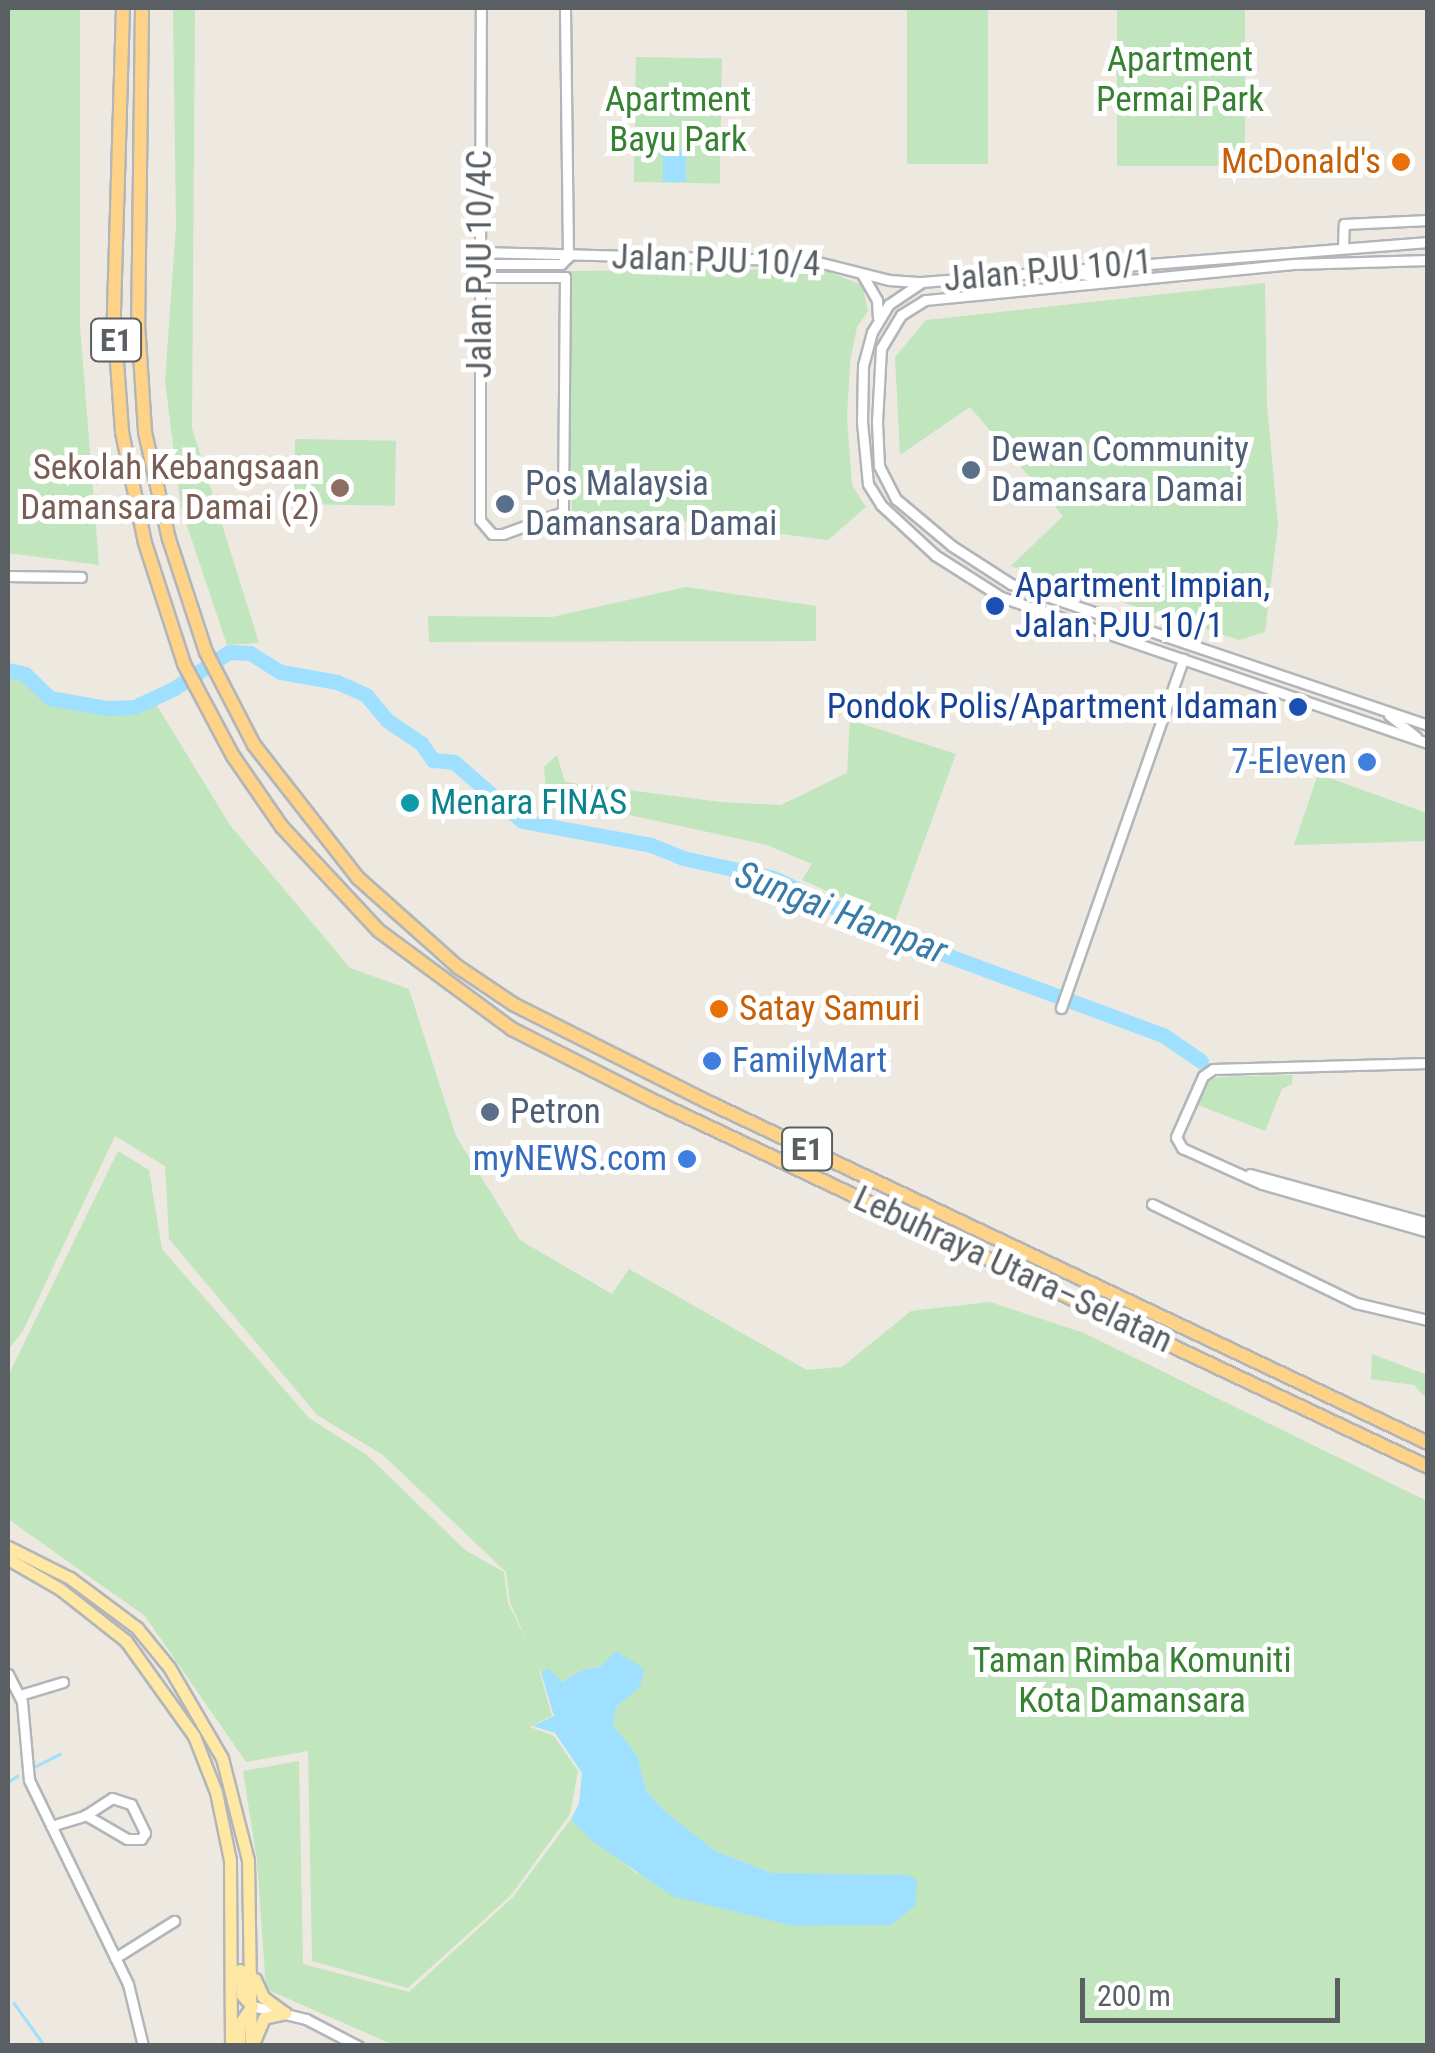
<!DOCTYPE html>
<meta charset="utf-8">
<style>
body{margin:0}
#map{position:relative;width:1435px;height:2053px;overflow:hidden;background:#ede9e1;font-family:"Roboto Condensed",sans-serif}
div>[style]{position:absolute}
[style*='--x']{left:calc(var(--x)*1px);top:calc(var(--y)*1px);width:calc(var(--w)*1px);rotate:calc(var(--a)*1deg)}
.green>*{inset:0;background:#c1e5bd;transform-origin:0 0}
.water>*{inset:0;background:#9fdfff;transform-origin:0 0}
.stream>*{height:2.5px;margin:-1.25px;padding:0 1.25px;transform-origin:1.25px;border-radius:1.25px;background:#9fdfff}
.river>*{height:15px;margin:-7.5px;padding:0 7.5px;transform-origin:7.5px;border-radius:7.5px;background:#9fdfff}
.roads{filter:drop-shadow(2px 0 #b2b5b9) drop-shadow(-2px 0 #b2b5b9) drop-shadow(0 2px #b2b5b9) drop-shadow(0 -2px #b2b5b9)}
.minor>*{height:9px;margin:-4.5px;padding:0 4.5px;transform-origin:4.5px;border-radius:4.5px;background:#fff}
.major>*{height:11px;margin:-5.5px;padding:0 5.5px;transform-origin:5.5px;border-radius:5.5px;background:#ffe7a4}
.highway>*{height:12px;margin:-6px;padding:0 6px;transform-origin:6px;border-radius:6px;background:#fed387}
.dots>*{width:28px;height:28px;translate:-50% -50%;box-sizing:border-box;border:5px solid #fff;border-radius:50%}
span{translate:-50% -50%;white-space:nowrap;text-align:center;line-height:1.15;-webkit-text-stroke:10px #fff;paint-order:stroke}
.shield-label span{padding:2px 8px;background:#fff;border:2px solid;border-radius:8px;-webkit-text-stroke-width:0}
.shield-label{font-size:32px;color:#5a5f63;font-weight:700}
.park-label{font-size:35px;color:#378132}
.food-label{font-size:35px;color:#c56008}
.right{translate:-100% -50%;text-align:right}
.left{translate:0 -50%;text-align:left}
.street-label{font-size:35px;color:#5a5f63}
.service-label{font-size:35px;color:#4e5e75}
.education-label{font-size:35px;color:#785e54}
.transit-label{font-size:35px;color:#164399}
.shop-label{font-size:35px;color:#366cbe}
.culture-label{font-size:35px;color:#0d838f}
.water-label{font-size:38px;color:#397ba9;font-style:italic}
.frame{position:absolute;inset:0;border:10px solid #5a5f63;pointer-events:none}
.scale{position:absolute;left:1080px;top:1978px;width:260px;height:45px;box-sizing:border-box;border:5px solid #5a5f63;border-top:0;padding-left:12px;font-size:30px;line-height:35px;white-space:nowrap;color:#5a5f63;-webkit-text-stroke:8px #fff;paint-order:stroke}
</style>
<div id="map">
<div class="green">
<i style="clip-path:polygon(8px 8px,80px 8px,80px 326px,99px 565px,8px 553px)"></i>
<i style="clip-path:polygon(173px 8px,195px 8px,192px 428px,259px 643px,227px 645px,181px 508px,165px 381px,176px 226px)"></i>
<i style="left:907px;top:8px;width:81px;height:156px"></i>
<i style="left:1117px;top:8px;width:128px;height:158px"></i>
<i style="left:636px;top:57px;width:86px;height:125px;rotate:1deg"></i>
<i style="clip-path:polygon(822px 269px,862px 285px,868px 311px,857px 327px,850px 362px,847px 418px,852px 485px,866px 507px,828px 540px,667px 519px,572px 535px,569px 271px)"></i>
<i style="clip-path:polygon(1265px 283px,1267px 404px,1278px 525px,1265px 632px,1239px 640px,1011px 566px,1063px 516px,970px 407px,900px 455px,895px 357px,926px 320px)"></i>
<i style="left:295px;top:439px;width:101px;height:65px;rotate:1deg"></i>
<i style="clip-path:polygon(686px 587px,816px 606px,816px 641px,429px 642px,428px 616px,552px 617px)"></i>
<i style="clip-path:polygon(8px 676px,22px 679px,49px 703px,108px 712px,135px 712px,156px 704px,230px 825px,350px 968px,409px 989px,456px 1136px,520px 1240px,612px 1294px,629px 1269px,807px 1370px,842px 1367px,911px 1311px,990px 1302px,1084px 1333px,1427px 1501px,1427px 2045px,396px 2046px,266px 1989px,257px 1861px,243px 1771px,299px 1761px,303px 1964px,409px 1992px,513px 1897px,571px 1819px,636px 1873px,813px 1876px,772px 1873px,715px 1851px,661px 1808px,646px 1790px,637px 1755px,613px 1725px,616px 1707px,640px 1687px,629px 1661px,616px 1652px,600px 1667px,582px 1670px,561px 1682px,548px 1669px,541px 1673px,510px 1602px,506px 1572px,383px 1455px,317px 1415px,169px 1239px,165px 1166px,115px 1136px,23px 1331px,8px 1350px)"></i>
<i style="clip-path:polygon(850px 720px,956px 754px,895px 921px,802px 880px,812px 864px,767px 845px,565px 801px,546px 793px,544px 767px,557px 755px,565px 782px,721px 802px,781px 805px,847px 773px)"></i>
<i style="clip-path:polygon(1318px 774px,1427px 813px,1427px 841px,1294px 845px)"></i>
<i style="clip-path:polygon(1293px 1075px,1292px 1084px,1282px 1089px,1265px 1131px,1198px 1105px,1210px 1080px,1218px 1077px)"></i>
<i style="clip-path:polygon(118px 1151px,149px 1170px,162px 1249px,309px 1418px,367px 1455px,465px 1550px,504px 1572px,508px 1603px,536px 1659px,552px 1716px,530px 1727px,554px 1736px,578px 1771px,570px 1814px,511px 1895px,408px 1988px,312px 1961px,308px 1751px,246px 1762px,145px 1616px,8px 1519px,8px 1376px)"></i>
<i style="clip-path:polygon(1372px 1354px,1427px 1375px,1427px 1399px,1414px 1385px,1371px 1379px)"></i>
</div>
<div class="water">
<i style="left:663px;top:150px;width:23px;height:32px"></i>
<i style="clip-path:polygon(616px 1651px,644px 1669px,640px 1687px,616px 1707px,613px 1725px,637px 1755px,646px 1790px,661px 1808px,715px 1851px,772px 1873px,908px 1875px,917px 1880px,915px 1906px,891px 1925px,793px 1926px,672px 1896px,591px 1840px,571px 1819px,579px 1804px,582px 1773px,555px 1733px,533px 1726px,554px 1716px,541px 1673px,548px 1668px,562px 1682px,582px 1670px,600px 1667px)"></i>
</div>
<div class="stream">
<i style="--x:34;--y:1767;--w:29;--a:-27"></i>
<i style="--x:8;--y:1782;--w:11;--a:-34"></i>
<i style="--x:14;--y:2003;--w:53;--a:54.2"></i>
</div>
<div class="river">
<i style="--x:8;--y:670;--w:17;--a:13"></i>
<i style="--x:25;--y:674;--w:35;--a:44"></i>
<i style="--x:50;--y:698;--w:58;--a:10"></i>
<i style="--x:107;--y:708;--w:27;--a:-2"></i>
<i style="--x:134;--y:707;--w:43;--a:-24.8"></i>
<i style="--x:173;--y:689;--w:67;--a:-33.5"></i>
<i style="--x:229;--y:652;--w:21;--a:3"></i>
<i style="--x:250;--y:653;--w:36;--a:32"></i>
<i style="--x:281;--y:672;--w:57;--a:10.1"></i>
<i style="--x:337;--y:682;--w:32;--a:24"></i>
<i style="--x:366;--y:695;--w:34;--a:50"></i>
<i style="--x:388;--y:721;--w:40;--a:34"></i>
<i style="--x:421;--y:743;--w:21;--a:55"></i>
<i style="--x:433;--y:760;--w:21;--a:5"></i>
<i style="--x:454;--y:762;--w:90;--a:40.9"></i>
<i style="--x:522;--y:821;--w:131;--a:10.5"></i>
<i style="--x:651;--y:845;--w:35;--a:22"></i>
<i style="--x:683;--y:858;--w:93;--a:12.4"></i>
<i style="--x:774;--y:878;--w:126;--a:26"></i>
<i style="--x:887;--y:933;--w:294;--a:20.3"></i>
<i style="--x:1163;--y:1035;--w:46;--a:34.4"></i>
</div>
<div class="roads">
<div class="minor">
<i style="--x:565;--y:8;--w:249;--a:89.3"></i>
<i style="--x:1428;--y:242;--w:508;--a:175.48"></i>
<i style="--x:922;--y:282;--w:40;--a:146"></i>
<i style="--x:889;--y:304;--w:33;--a:121"></i>
<i style="--x:872;--y:332;--w:34;--a:105"></i>
<i style="--x:863;--y:365;--w:57;--a:91"></i>
<i style="--x:862;--y:422;--w:62;--a:84.5"></i>
<i style="--x:868;--y:484;--w:25;--a:58"></i>
<i style="--x:881;--y:505;--w:74;--a:42.8"></i>
<i style="--x:935;--y:555;--w:78;--a:32.5"></i>
<i style="--x:1001;--y:597;--w:451;--a:18.9"></i>
<i style="--x:1343;--y:247;--w:23;--a:-88"></i>
<i style="--x:1344;--y:224;--w:84;--a:-2.7"></i>
<i style="--x:480;--y:252;--w:334;--a:1.5"></i>
<i style="--x:814;--y:261;--w:77;--a:14.2"></i>
<i style="--x:889;--y:280;--w:29;--a:4"></i>
<i style="--x:1428;--y:260;--w:135;--a:178.3"></i>
<i style="--x:1293;--y:264;--w:370;--a:174.4"></i>
<i style="--x:925;--y:300;--w:28;--a:148"></i>
<i style="--x:901;--y:315;--w:39;--a:121"></i>
<i style="--x:881;--y:348;--w:74;--a:93.1"></i>
<i style="--x:877;--y:422;--w:44;--a:87.4"></i>
<i style="--x:879;--y:466;--w:37;--a:63"></i>
<i style="--x:896;--y:499;--w:73;--a:40"></i>
<i style="--x:952;--y:546;--w:70;--a:32.8"></i>
<i style="--x:1011;--y:584;--w:440;--a:18.7"></i>
<i style="--x:480;--y:264;--w:81;--a:0"></i>
<i style="--x:561;--y:264;--w:10;--a:-45"></i>
<i style="--x:1060;--y:270;--w:44;--a:10.5"></i>
<i style="--x:862;--y:274;--w:30;--a:60"></i>
<i style="--x:877;--y:300;--w:17;--a:87"></i>
<i style="--x:480;--y:277;--w:85;--a:0"></i>
<i style="--x:565;--y:277;--w:235;--a:90.5"></i>
<i style="--x:563;--y:512;--w:64;--a:159.9"></i>
<i style="--x:503;--y:534;--w:11;--a:180"></i>
<i style="--x:492;--y:534;--w:18;--a:-131"></i>
<i style="--x:480;--y:520;--w:256;--a:-90"></i>
<i style="--x:480;--y:264;--w:256;--a:-89.8"></i>
<i style="--x:8;--y:576;--w:73;--a:0.8"></i>
<i style="--x:1389;--y:715;--w:35;--a:39"></i>
<i style="--x:1061;--y:1008;--w:370;--a:-70.7"></i>
<i style="--x:1428;--y:1063;--w:215;--a:178.4"></i>
<i style="--x:1213;--y:1069;--w:12;--a:145"></i>
<i style="--x:1203;--y:1076;--w:67;--a:113.9"></i>
<i style="--x:1176;--y:1137;--w:13;--a:61"></i>
<i style="--x:1182;--y:1148;--w:88;--a:24.2"></i>
<i style="--x:1262;--y:1184;--w:173;--a:16.1"></i>
<i style="--x:1250;--y:1174;--w:185;--a:15.4"></i>
<i style="--x:1152;--y:1204;--w:227;--a:25.9"></i>
<i style="--x:1356;--y:1303;--w:74;--a:13.3"></i>
<i style="--x:8;--y:1674;--w:31;--a:63"></i>
<i style="--x:22;--y:1702;--w:78;--a:84.9"></i>
<i style="--x:29;--y:1780;--w:227;--a:64.1"></i>
<i style="--x:128;--y:1984;--w:64;--a:76.4"></i>
<i style="--x:20;--y:1695;--w:45;--a:-16.8"></i>
<i style="--x:51;--y:1826;--w:37;--a:-17"></i>
<i style="--x:86;--y:1815;--w:31;--a:-33"></i>
<i style="--x:112;--y:1798;--w:20;--a:18"></i>
<i style="--x:131;--y:1804;--w:32;--a:64"></i>
<i style="--x:145;--y:1833;--w:7;--a:124"></i>
<i style="--x:141;--y:1839;--w:14;--a:180"></i>
<i style="--x:127;--y:1839;--w:48;--a:-149.7"></i>
<i style="--x:115;--y:1958;--w:70;--a:-32.1"></i>
<i style="--x:252;--y:2006;--w:56;--a:13.5"></i>
<i style="--x:306;--y:2019;--w:59;--a:27.4"></i>
</div>
<div class="major">
<i style="--x:8;--y:1547;--w:69;--a:26.6"></i>
<i style="--x:70;--y:1578;--w:84;--a:36.7"></i>
<i style="--x:137;--y:1628;--w:50;--a:50.6"></i>
<i style="--x:169;--y:1667;--w:105;--a:59.8"></i>
<i style="--x:222;--y:1758;--w:105;--a:75.7"></i>
<i style="--x:248;--y:1860;--w:186;--a:89.1"></i>
<i style="--x:8;--y:1559;--w:60;--a:30"></i>
<i style="--x:60;--y:1589;--w:84;--a:38.2"></i>
<i style="--x:126;--y:1641;--w:117;--a:54.4"></i>
<i style="--x:194;--y:1736;--w:60;--a:68.6"></i>
<i style="--x:216;--y:1792;--w:69;--a:78.4"></i>
<i style="--x:230;--y:1860;--w:186;--a:89.7"></i>
<i style="--x:240;--y:1970;--w:25;--a:85"></i>
<i style="--x:242;--y:1995;--w:15;--a:48"></i>
<i style="--x:255;--y:1979;--w:20;--a:66"></i>
<i style="--x:263;--y:1997;--w:27;--a:36"></i>
<i style="--x:255;--y:2039;--w:23;--a:-67"></i>
<i style="--x:264;--y:2018;--w:22;--a:-13"></i>
<i style="--x:239;--y:2046;--w:23;--a:-88"></i>
<i style="--x:240;--y:2023;--w:21;--a:-55"></i>
</div>
<div class="highway">
<i style="--x:123;--y:8;--w:312;--a:91.7"></i>
<i style="--x:114;--y:320;--w:112;--a:85.9"></i>
<i style="--x:122;--y:432;--w:113;--a:78.3"></i>
<i style="--x:145;--y:543;--w:127;--a:72.1"></i>
<i style="--x:184;--y:664;--w:104;--a:62"></i>
<i style="--x:233;--y:756;--w:86;--a:55.4"></i>
<i style="--x:282;--y:827;--w:142;--a:47"></i>
<i style="--x:379;--y:931;--w:165;--a:36.4"></i>
<i style="--x:512;--y:1029;--w:161;--a:26.9"></i>
<i style="--x:656;--y:1102;--w:854;--a:25.3"></i>
<i style="--x:142;--y:8;--w:315;--a:90.7"></i>
<i style="--x:138;--y:323;--w:109;--a:86.3"></i>
<i style="--x:145;--y:432;--w:110;--a:77.4"></i>
<i style="--x:169;--y:539;--w:119;--a:71.9"></i>
<i style="--x:206;--y:652;--w:105;--a:62.7"></i>
<i style="--x:254;--y:745;--w:169;--a:52"></i>
<i style="--x:358;--y:878;--w:134;--a:41.7"></i>
<i style="--x:458;--y:967;--w:66;--a:33.9"></i>
<i style="--x:513;--y:1004;--w:220;--a:26.7"></i>
<i style="--x:710;--y:1103;--w:794;--a:25.34"></i>
</div>
</div>
<div class="dots">
<i style="left:1401px;top:162px;background:#e8710a"></i>
<i style="left:971px;top:470px;background:#5c6f8a"></i>
<i style="left:340px;top:488px;background:#8d6e63"></i>
<i style="left:505px;top:504px;background:#5c6f8a"></i>
<i style="left:995px;top:606px;background:#1a4fb4"></i>
<i style="left:1298px;top:707px;background:#1a4fb4"></i>
<i style="left:1367px;top:762px;background:#3f7fe0"></i>
<i style="left:410px;top:803px;background:#0f9aa8"></i>
<i style="left:719px;top:1009px;background:#e8710a"></i>
<i style="left:712px;top:1061px;background:#3f7fe0"></i>
<i style="left:490px;top:1112px;background:#5c6f8a"></i>
<i style="left:687px;top:1159px;background:#3f7fe0"></i>
</div>
<div class="shield-label">
<span style="left:116px;top:340px">E1</span>
<span style="left:807px;top:1149px">E1</span>
</div>
<div class="park-label">
<span style="left:1180px;top:80px">Apartment<br>Permai Park</span>
<span style="left:678px;top:120px">Apartment<br>Bayu Park</span>
<span style="left:1132px;top:1681px">Taman Rimba Komuniti<br>Kota Damansara</span>
</div>
<div class="food-label">
<span class="right" style="left:1381px;top:162px">McDonald's</span>
<span class="left" style="left:739px;top:1009px">Satay Samuri</span>
</div>
<div class="street-label">
<span style="left:716px;top:261px;rotate:2deg">Jalan PJU 10/4</span>
<span style="left:480px;top:264px;rotate:-90deg">Jalan PJU 10/4C</span>
<span style="left:1048px;top:271px;rotate:-5deg">Jalan PJU 10/1</span>
<span style="left:1013px;top:1270px;rotate:25deg">Lebuhraya Utara–Selatan</span>
</div>
<div class="service-label">
<span class="left" style="left:991px;top:470px">Dewan Community<br>Damansara Damai</span>
<span class="left" style="left:525px;top:504px">Pos Malaysia<br>Damansara Damai</span>
<span class="left" style="left:510px;top:1112px">Petron</span>
</div>
<div class="education-label">
<span class="right" style="left:320px;top:488px">Sekolah Kebangsaan<br>Damansara Damai (2)</span>
</div>
<div class="transit-label">
<span class="left" style="left:1015px;top:606px">Apartment Impian,<br>Jalan PJU 10/1</span>
<span class="right" style="left:1278px;top:707px">Pondok Polis/Apartment Idaman</span>
</div>
<div class="shop-label">
<span class="right" style="left:1347px;top:762px">7-Eleven</span>
<span class="left" style="left:732px;top:1061px">FamilyMart</span>
<span class="right" style="left:667px;top:1159px">myNEWS.com</span>
</div>
<div class="culture-label">
<span class="left" style="left:430px;top:803px">Menara FINAS</span>
</div>
<div class="water-label">
<span style="left:841px;top:913px;rotate:21deg">Sungai Hampar</span>
</div>
<div class="frame"></div>
<div class="scale">200 m</div>
</div>
